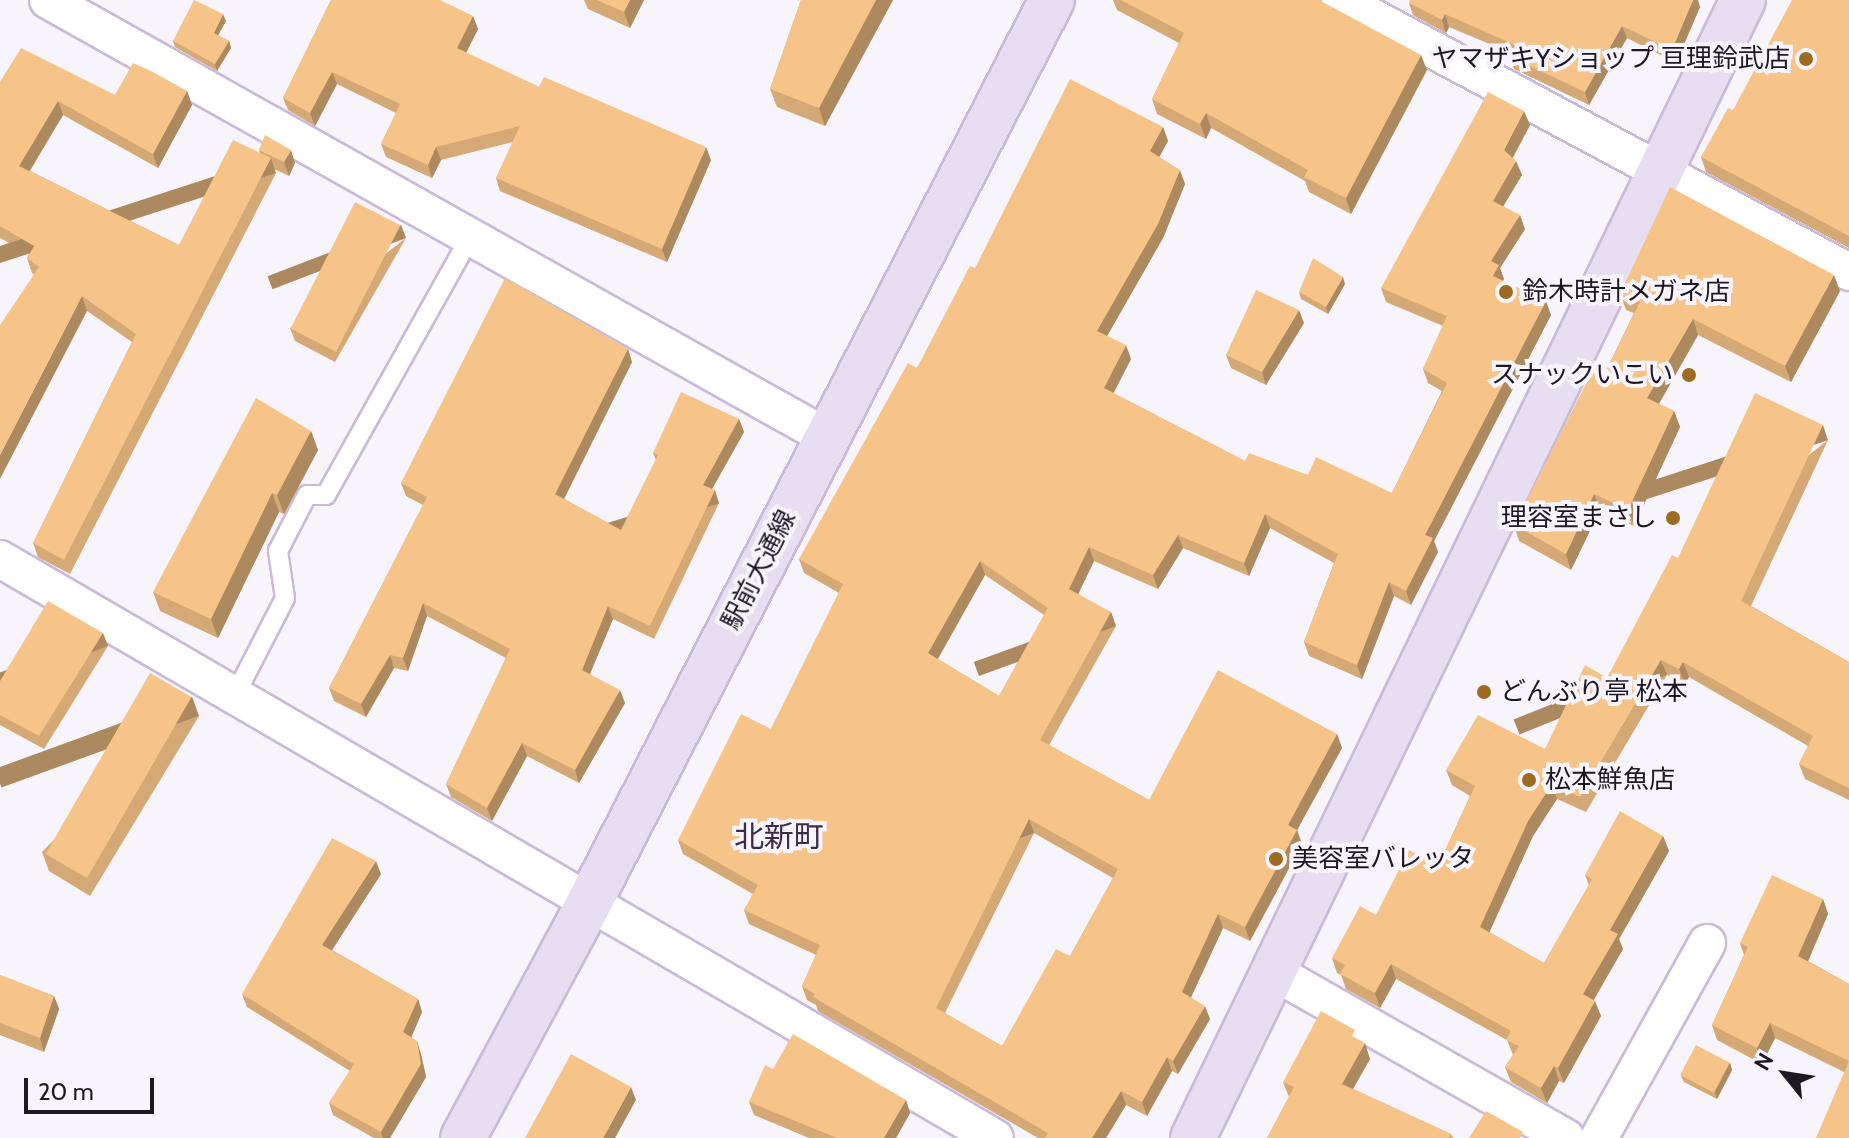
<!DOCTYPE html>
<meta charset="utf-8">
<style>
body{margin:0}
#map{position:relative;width:1849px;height:1138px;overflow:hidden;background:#f7f4fb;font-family:Cabin,"Noto Sans JP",sans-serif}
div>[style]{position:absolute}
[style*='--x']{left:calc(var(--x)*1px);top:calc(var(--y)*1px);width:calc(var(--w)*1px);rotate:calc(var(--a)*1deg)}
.roads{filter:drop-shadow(2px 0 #cabada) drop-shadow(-2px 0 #cabada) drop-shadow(0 2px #cabada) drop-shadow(0 -2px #cabada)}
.lane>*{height:18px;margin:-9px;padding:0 9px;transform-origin:9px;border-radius:9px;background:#fff}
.street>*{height:36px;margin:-18px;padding:0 18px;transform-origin:18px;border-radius:18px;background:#fff}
.secondary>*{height:44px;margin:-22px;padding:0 22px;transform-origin:22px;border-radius:22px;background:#e8def1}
.wall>*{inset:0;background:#d4a975}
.shaded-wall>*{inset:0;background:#ac895f;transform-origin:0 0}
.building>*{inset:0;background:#f6c488;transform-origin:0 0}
.dots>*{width:22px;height:22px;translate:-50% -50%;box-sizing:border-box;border:4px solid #f7f4fb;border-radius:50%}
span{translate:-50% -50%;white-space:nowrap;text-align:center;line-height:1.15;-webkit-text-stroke:8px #f7f4fb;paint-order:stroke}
.poi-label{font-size:26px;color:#1e1824}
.right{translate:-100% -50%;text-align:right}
.left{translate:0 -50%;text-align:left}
.street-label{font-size:26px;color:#1e1824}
.quarter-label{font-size:30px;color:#3b2d47}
.north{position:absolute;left:1745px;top:1034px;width:80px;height:80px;-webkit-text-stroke:6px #f7f4fb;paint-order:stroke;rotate:300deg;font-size:22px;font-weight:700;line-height:32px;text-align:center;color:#1e1824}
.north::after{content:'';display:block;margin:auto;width:28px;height:36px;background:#1e1824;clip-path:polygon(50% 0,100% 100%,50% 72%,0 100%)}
.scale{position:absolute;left:24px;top:1078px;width:130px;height:36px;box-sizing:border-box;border:4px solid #1e1824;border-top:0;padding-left:10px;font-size:24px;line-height:28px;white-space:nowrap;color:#1e1824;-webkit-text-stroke:6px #f7f4fb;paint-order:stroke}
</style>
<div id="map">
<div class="roads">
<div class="lane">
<i style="--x:234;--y:697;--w:111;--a:-62.7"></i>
<i style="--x:285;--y:598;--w:48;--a:-98.5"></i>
<i style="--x:278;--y:551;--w:63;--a:-62.6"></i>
<i style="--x:307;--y:495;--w:19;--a:0"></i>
<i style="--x:326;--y:495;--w:295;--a:-60.8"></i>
</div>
<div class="street">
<i style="--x:48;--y:0;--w:893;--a:29.29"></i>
<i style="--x:1340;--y:0;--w:577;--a:28.12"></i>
<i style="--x:0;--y:559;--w:1151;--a:30.2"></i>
<i style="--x:1274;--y:972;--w:336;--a:29.6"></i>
<i style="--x:1599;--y:1138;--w:223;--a:-61"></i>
</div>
<div class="secondary">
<i style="--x:463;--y:1138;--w:264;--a:-61.8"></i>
<i style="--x:588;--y:905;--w:1017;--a:-62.86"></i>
<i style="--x:1193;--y:1138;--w:1264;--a:-64.21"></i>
</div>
</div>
<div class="wall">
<i style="clip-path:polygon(331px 0,473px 16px,478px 29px,466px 53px,539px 87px,711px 160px,667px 262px,500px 191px,496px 178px,513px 142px,441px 160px,432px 178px,386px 157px,381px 144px,396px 113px,337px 84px,315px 126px,288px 110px,283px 98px)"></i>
<i style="clip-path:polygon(584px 0,644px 0,630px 28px,588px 9px)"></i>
<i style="clip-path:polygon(801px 0,893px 0,825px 126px,777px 107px,770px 89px)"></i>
<i style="clip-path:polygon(1113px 0,1281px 0,1427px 70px,1351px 214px,1309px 192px,1305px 181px,1211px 128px,1206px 139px,1157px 114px,1152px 99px,1179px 43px,1117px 10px)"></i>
<i style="clip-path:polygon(1849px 0,1849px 248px,1706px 172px,1701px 157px,1733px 110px)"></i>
<i style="clip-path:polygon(1409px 3px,1700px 7px,1676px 63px,1627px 38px,1589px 105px,1514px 69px,1509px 56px,1511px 53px,1449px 27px,1446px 33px,1413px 15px)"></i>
<i style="clip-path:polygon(226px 21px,218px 35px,229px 41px,231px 48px,217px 71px,175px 47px,173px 41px)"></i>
<i style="clip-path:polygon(0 82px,115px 95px,187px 91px,192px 105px,158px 168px,63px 115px,30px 171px,179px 245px,260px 153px,259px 150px,295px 163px,289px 176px,274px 169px,276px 173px,70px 574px,38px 557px,33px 543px,132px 342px,32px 273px,27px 258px,29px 254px,0 238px)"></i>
<i style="clip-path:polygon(evenodd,1530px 125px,1513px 158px,1522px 175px,1503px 206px,1525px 229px,1500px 268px,1504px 279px,1503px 281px,1551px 315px,1434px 541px,1438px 552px,1411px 605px,1394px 596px,1362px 679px,1309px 656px,1304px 642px,1334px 563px,1270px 528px,1249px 576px,1183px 548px,1158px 589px,1094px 561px,1078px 594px,1116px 626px,1049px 745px,1149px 800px,1337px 734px,1342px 748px,1297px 830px,1302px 844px,1250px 941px,1223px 928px,1191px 997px,1210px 1019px,1178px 1074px,1172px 1071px,1147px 1116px,1126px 1105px,1106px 1138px,1038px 1138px,818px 1011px,816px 1005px,807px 1000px,802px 986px,816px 955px,749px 924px,744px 910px,753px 894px,683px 854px,678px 840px,771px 729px,839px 593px,804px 573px,799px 559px,917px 368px,975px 268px,1163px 127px,1168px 141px,1159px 157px,1185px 184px,1163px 238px,1107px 336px,1131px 359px,1113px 393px,1245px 461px,1392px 493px,1442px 391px,1428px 383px,1423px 369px,1443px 326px,1386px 302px,1381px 288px,1530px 125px,985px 575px,1044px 615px,999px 696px,938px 659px,985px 575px,1530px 125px,1034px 833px,1113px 878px,1070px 956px,1002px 1046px,945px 1013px,1034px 833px)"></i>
<i style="clip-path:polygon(406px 238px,335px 362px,295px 341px,290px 328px)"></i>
<i style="clip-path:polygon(1345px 284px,1328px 314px,1301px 299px,1299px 292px)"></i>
<i style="clip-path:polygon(1840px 291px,1791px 382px,1698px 335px,1659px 404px,1674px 411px,1680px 427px,1634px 526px,1600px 510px,1571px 570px,1519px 541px,1514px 525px,1603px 377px,1634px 313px,1626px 310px,1620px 294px)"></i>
<i style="clip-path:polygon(1304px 323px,1266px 385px,1231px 368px,1226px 355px)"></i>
<i style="clip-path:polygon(628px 349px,632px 362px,564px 499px,621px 530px,656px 460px,653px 453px,739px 419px,744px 432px,712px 489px,719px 503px,654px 639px,613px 619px,590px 674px,625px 703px,579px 783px,527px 756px,492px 821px,451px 797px,446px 784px,506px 658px,427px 616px,408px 671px,394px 668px,366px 717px,334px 701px,329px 688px,423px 505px,406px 496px,401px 483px)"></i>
<i style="clip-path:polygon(311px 431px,318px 450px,284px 514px,279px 512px,218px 638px,160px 611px,153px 592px)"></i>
<i style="clip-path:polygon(1828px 440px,1751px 606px,1849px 662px,1849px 800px,1805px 779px,1799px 764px,1808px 746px,1689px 677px,1685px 684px,1667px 675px,1586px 812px,1557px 799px,1533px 836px,1489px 932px,1544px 963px,1589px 885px,1585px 875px,1663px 836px,1669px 851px,1619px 939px,1623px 949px,1594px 1000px,1601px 1016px,1564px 1083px,1559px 1081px,1547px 1103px,1511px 1082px,1505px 1067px,1513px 1055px,1507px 1040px,1396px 979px,1380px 1008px,1346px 989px,1341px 975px,1337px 973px,1332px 958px,1376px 915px,1438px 866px,1470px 796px,1452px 785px,1446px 770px,1545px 749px,1607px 678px,1678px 558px)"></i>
<i style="clip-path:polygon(108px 646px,44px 749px,0 725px,0 681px)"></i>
<i style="clip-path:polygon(192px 697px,199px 716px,90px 896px,49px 871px,42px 852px)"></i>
<i style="clip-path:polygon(381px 874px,332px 950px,418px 999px,422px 1012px,411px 1038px,421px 1054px,426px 1077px,390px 1138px,374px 1138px,333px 1115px,329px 1103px,350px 1071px,247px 1007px,242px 994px)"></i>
<i style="clip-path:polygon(1823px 899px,1828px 914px,1808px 961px,1849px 984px,1849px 1138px,1844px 1072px,1775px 1038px,1762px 1064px,1717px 1040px,1712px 1025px,1744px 955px,1740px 943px)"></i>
<i style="clip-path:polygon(0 975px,54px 996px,59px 1009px,44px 1052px,0 1035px)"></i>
<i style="clip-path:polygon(1358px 1040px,1370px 1059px,1353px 1089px,1451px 1134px,1453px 1138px,1267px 1138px,1289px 1097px,1283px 1082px)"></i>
<i style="clip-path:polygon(1730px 1063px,1732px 1070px,1717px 1099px,1684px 1082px,1681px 1076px)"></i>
<i style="clip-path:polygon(773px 1069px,906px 1100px,910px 1113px,896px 1138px,809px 1138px,754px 1115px,749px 1102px)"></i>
</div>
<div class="shaded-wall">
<i style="clip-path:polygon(630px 0,644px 0,630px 28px,624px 12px)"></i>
<i style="clip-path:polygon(876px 0,893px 0,825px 126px,819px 108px)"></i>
<i style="clip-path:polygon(1693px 0,1698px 0,1700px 7px,1676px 63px,1672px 50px)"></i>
<i style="clip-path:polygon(223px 14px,226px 21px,216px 39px,214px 33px)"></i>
<i style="clip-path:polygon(1445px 14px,1449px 27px,1446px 33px,1442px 20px)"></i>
<i style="clip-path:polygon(473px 16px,478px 29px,462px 61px,457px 48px)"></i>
<i style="clip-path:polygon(1622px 26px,1627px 38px,1589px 105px,1585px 92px)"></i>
<i style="clip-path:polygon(229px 41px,231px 48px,217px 71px,215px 64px)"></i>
<i style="clip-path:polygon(1421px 55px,1427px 70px,1351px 214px,1346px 198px)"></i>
<i style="clip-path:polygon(332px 72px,337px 84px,315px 126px,310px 113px)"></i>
<i style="clip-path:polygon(187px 91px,192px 105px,158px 168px,153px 154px)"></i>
<i style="clip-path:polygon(58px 101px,63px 115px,24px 180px,19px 166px)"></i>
<i style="clip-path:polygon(1524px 111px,1530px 125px,1509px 164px,1504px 150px)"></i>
<i style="clip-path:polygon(1206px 113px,1211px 128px,1206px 139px,1200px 124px)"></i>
<i style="clip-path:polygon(1163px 127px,1168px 141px,1155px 165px,1150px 151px)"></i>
<i style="clip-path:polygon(436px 147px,441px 160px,432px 178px,428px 165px)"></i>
<i style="clip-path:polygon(706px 147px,711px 160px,667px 262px,662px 249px)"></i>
<i style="clip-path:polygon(291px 150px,295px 163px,289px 176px,284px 162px)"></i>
<i style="left:271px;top:158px;width:16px;height:452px;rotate:72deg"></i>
<i style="clip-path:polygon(1516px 161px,1522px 175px,1498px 215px,1493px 201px)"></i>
<i style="clip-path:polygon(1180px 170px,1185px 184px,1163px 238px,1102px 345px,1097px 331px)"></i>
<i style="clip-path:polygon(1520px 215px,1525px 229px,1500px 268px,1504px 279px,1498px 290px,1493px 276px,1491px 261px)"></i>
<i style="left:401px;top:225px;width:14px;height:143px;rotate:69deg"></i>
<i style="clip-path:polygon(1834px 275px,1840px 291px,1791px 382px,1785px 366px)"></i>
<i style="clip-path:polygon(1343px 277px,1345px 284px,1328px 314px,1326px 307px)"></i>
<i style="clip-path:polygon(82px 296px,87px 311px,0 479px,0 455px)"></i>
<i style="clip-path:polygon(1546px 301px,1551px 315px,1434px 541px,1438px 552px,1411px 605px,1406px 591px,1425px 535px)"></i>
<i style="clip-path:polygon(1299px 310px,1304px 323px,1266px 385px,1262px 372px)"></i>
<i style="clip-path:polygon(1693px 319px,1698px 335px,1653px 414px,1647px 398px)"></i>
<i style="clip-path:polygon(1126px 345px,1131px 359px,1109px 402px,1104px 388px)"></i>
<i style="clip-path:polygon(628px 349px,632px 362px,560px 507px,555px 494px)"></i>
<i style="clip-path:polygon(1674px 411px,1680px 427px,1634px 526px,1628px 510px)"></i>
<i style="clip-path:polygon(739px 419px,744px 432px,707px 498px,703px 485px)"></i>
<i style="left:1823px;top:425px;width:16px;height:194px;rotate:72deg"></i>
<i style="clip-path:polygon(311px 431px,318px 450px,284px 514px,277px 495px)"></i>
<i style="left:715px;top:490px;width:14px;height:151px;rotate:73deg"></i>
<i style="clip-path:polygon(272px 493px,279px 512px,218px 638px,211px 619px)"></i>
<i style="clip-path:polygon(1594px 494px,1600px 510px,1571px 570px,1566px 554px)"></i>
<i style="clip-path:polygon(1265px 514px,1270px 528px,1249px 576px,1244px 563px)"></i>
<i style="clip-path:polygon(1178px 535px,1183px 548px,1158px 589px,1153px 575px)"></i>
<i style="clip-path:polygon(1089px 547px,1094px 561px,1074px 603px,1069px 589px)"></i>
<i style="clip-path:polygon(980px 561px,985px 575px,933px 667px,928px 653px)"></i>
<i style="clip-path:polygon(1389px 582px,1394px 596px,1362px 679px,1357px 665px)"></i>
<i style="clip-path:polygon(423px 603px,427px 616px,408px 671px,403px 658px)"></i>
<i style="clip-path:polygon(608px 606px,613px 619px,586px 683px,582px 670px)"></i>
<i style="left:1111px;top:612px;width:15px;height:146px;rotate:70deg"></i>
<i style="left:103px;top:633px;width:14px;height:121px;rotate:69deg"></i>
<i style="clip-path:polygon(390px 655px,394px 668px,366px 717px,361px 704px)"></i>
<i style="left:1661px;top:660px;width:16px;height:159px;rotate:68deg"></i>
<i style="clip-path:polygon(1683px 662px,1689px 677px,1685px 684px,1679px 669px)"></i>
<i style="clip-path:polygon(620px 690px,625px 703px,579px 783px,575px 770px)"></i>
<i style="left:192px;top:697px;width:20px;height:210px;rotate:70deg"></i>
<i style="clip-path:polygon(1337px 734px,1342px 748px,1297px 830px,1302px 844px,1250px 941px,1245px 927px,1288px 825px)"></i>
<i style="clip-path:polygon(522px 743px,527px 756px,492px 821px,487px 808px)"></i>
<i style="clip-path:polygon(1552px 784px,1557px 799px,1533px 836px,1485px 942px,1480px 927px,1528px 821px)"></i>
<i style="left:1029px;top:819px;width:15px;height:211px;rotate:70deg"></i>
<i style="clip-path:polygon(1663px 836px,1669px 851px,1619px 939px,1623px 949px,1588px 1009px,1583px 994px,1610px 930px)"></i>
<i style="clip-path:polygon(376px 861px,381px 874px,327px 958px,322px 945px)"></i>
<i style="clip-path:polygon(1823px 899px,1828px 914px,1804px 971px,1798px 956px)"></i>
<i style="clip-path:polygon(1218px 914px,1223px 928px,1187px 1006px,1182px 992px)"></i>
<i style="clip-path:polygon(1391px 964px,1396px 979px,1380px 1008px,1375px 993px)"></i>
<i style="clip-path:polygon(54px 996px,59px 1009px,44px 1052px,40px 1038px)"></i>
<i style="clip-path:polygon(418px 999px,422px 1012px,408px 1045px,403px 1032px)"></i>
<i style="clip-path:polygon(1595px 1001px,1601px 1016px,1564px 1083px,1558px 1068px)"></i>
<i style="clip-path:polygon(1205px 1006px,1210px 1019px,1178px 1074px,1173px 1061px)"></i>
<i style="clip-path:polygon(1770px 1023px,1775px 1038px,1762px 1064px,1757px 1048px)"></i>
<i style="clip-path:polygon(417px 1041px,421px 1054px,426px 1077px,390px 1138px,383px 1138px,381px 1132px)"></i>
<i style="clip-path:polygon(1365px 1043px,1370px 1059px,1347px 1099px,1342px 1084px)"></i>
<i style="clip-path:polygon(1167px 1057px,1172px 1071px,1147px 1116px,1142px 1102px)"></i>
<i style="clip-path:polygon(1730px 1063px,1732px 1070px,1717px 1099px,1715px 1092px)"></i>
<i style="clip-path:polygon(1554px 1066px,1559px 1081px,1547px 1103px,1541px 1088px)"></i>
<i style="clip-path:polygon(631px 1087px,636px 1100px,615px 1138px,603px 1138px)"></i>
<i style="clip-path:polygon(1121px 1091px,1126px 1105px,1106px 1138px,1092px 1138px)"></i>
<i style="clip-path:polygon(906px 1100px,910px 1113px,896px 1138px,884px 1138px)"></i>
</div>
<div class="building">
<i style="clip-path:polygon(194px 0,223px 14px,214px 33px,229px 41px,215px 64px,173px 41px)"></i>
<i style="clip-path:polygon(331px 0,440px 0,473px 16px,457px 48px,539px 87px,544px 77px,706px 147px,662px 249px,496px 178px,520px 126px,436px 147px,428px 165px,381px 144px,400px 104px,332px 72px,310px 113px,283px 98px)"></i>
<i style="clip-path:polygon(597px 0,630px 0,624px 12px)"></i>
<i style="clip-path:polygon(801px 0,876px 0,819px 108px,770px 89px)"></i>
<i style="clip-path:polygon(1121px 0,1319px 0,1421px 55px,1346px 198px,1304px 177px,1308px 170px,1206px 113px,1200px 124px,1152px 99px,1184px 33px)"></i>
<i style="clip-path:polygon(1410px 0,1693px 0,1672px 50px,1622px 26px,1585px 92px,1509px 56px,1515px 45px,1445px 14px,1442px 20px,1409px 3px)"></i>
<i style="clip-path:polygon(1792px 0,1849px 0,1849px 236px,1701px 157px,1728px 108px,1733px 110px)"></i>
<i style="clip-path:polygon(21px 48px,115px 95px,133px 63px,151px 71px,187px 91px,153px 154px,58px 101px,19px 166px,179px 245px,233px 140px,271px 158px,64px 560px,33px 543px,136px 334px,82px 296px,0 455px,0 325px,39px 267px,27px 258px,34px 246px,0 226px,0 82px)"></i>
<i style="clip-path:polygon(evenodd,1070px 79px,1163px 127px,1150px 151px,1180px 170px,1158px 224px,1097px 331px,1126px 345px,1104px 388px,1245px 461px,1249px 453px,1308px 475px,1316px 457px,1392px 493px,1447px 383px,1423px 369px,1447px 316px,1381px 288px,1488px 92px,1524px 111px,1504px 150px,1516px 161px,1493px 201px,1520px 215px,1491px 261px,1499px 265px,1493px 276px,1546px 301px,1425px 535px,1433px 538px,1406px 591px,1389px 582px,1357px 665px,1304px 642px,1338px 554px,1265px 514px,1244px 563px,1178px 535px,1153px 575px,1089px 547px,1069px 589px,1111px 612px,1040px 740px,1149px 800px,1218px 670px,1337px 734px,1288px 825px,1297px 830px,1245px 927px,1218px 914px,1182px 992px,1205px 1006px,1173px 1061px,1167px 1057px,1142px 1102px,1121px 1091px,1092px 1138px,1045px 1138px,1048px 1133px,813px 997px,815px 994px,802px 986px,820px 945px,744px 910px,758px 885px,678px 840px,741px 714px,771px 729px,843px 584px,799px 559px,908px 363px,917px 368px,970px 266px,975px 268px,1070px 79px,980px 561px,1048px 608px,999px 696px,928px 653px,980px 561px,1070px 79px,1029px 819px,1118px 869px,1070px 956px,1056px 949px,1002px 1046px,936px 1008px,1029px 819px)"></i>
<i style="clip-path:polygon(265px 135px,291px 150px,284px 162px,259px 150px)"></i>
<i style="clip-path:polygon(1670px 187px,1834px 275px,1785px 366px,1693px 319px,1647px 398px,1674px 411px,1628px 510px,1594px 494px,1566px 554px,1514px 525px,1592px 372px,1603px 377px,1640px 302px,1620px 294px)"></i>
<i style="left:355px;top:202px;width:51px;height:142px;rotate:27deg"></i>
<i style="clip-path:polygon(1313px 258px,1343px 277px,1326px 307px,1299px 292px)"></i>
<i style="clip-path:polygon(505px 278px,628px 349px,555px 494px,621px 530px,658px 455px,653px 453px,681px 392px,739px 419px,703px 485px,715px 490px,650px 626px,608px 606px,582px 670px,620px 690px,575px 770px,522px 743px,487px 808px,446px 784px,510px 649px,423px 603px,403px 658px,390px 655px,361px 704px,329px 688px,427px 497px,401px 483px)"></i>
<i style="clip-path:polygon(1256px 290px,1299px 310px,1262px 372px,1226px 355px)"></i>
<i style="clip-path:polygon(1755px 393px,1823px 425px,1741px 601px,1849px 662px,1849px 788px,1799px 764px,1813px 736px,1683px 662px,1679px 669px,1661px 660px,1580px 797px,1552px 784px,1528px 821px,1480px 927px,1544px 963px,1592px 879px,1585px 875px,1620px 811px,1663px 836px,1610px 930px,1618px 934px,1583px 994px,1595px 1001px,1558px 1068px,1554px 1066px,1541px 1088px,1505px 1067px,1519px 1046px,1506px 1040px,1511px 1031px,1391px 964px,1375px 993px,1340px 974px,1345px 965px,1332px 958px,1360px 906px,1376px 915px,1409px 850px,1438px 866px,1475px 786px,1446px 770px,1478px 715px,1545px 749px,1585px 665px,1607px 678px,1672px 555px,1678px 558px)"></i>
<i style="clip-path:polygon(256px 398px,311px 431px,277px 495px,272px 493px,211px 619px,153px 592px)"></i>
<i style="clip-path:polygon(48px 601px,103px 633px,39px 736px,0 715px,0 681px)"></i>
<i style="left:150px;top:673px;width:48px;height:209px;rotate:30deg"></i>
<i style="clip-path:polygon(332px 838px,376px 861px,322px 945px,418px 999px,403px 1032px,417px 1041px,421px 1064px,381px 1132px,329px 1103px,354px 1064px,242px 994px)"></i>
<i style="clip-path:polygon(1772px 875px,1823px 899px,1798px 956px,1849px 984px,1849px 1138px,1816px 1138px,1849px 1061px,1770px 1023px,1757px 1048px,1712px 1025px,1748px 947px,1740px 943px)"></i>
<i style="clip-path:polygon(0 975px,54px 996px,40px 1038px,0 1023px)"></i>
<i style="clip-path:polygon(1321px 1011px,1355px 1030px,1352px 1036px,1365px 1043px,1342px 1084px,1451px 1134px,1449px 1138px,1267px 1138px,1294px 1087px,1283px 1082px)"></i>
<i style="clip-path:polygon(793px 1034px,906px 1100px,884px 1138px,837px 1138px,749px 1102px,765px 1065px,773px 1069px)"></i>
<i style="left:1696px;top:1045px;width:38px;height:34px;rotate:28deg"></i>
<i style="clip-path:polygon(571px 1054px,631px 1087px,603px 1138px,525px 1138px)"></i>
<i style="clip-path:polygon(1486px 1111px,1523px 1132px,1520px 1138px,1469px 1138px)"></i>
</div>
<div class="dots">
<i style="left:1806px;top:59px;background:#9e6b22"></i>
<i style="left:1506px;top:292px;background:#9e6b22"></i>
<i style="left:1689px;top:375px;background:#9e6b22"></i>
<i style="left:1673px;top:518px;background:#9e6b22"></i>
<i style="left:1484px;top:692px;background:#9e6b22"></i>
<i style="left:1529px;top:780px;background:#9e6b22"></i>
<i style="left:1276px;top:859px;background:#9e6b22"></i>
</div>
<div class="poi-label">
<span class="right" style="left:1790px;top:59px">ヤマザキYショップ 亘理鈴武店</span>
<span class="left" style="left:1522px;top:292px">鈴木時計メガネ店</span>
<span class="right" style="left:1673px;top:375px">スナックいこい</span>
<span class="right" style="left:1657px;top:518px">理容室まさし</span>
<span class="left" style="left:1500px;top:692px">どんぶり亭 松本</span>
<span class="left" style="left:1545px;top:780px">松本鮮魚店</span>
<span class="left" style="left:1292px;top:859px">美容室バレッタ</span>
</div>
<div class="street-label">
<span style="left:759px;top:570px;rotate:-63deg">駅前大通線</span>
</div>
<div class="quarter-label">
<span style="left:779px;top:837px">北新町</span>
</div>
<div class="north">N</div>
<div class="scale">20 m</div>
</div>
